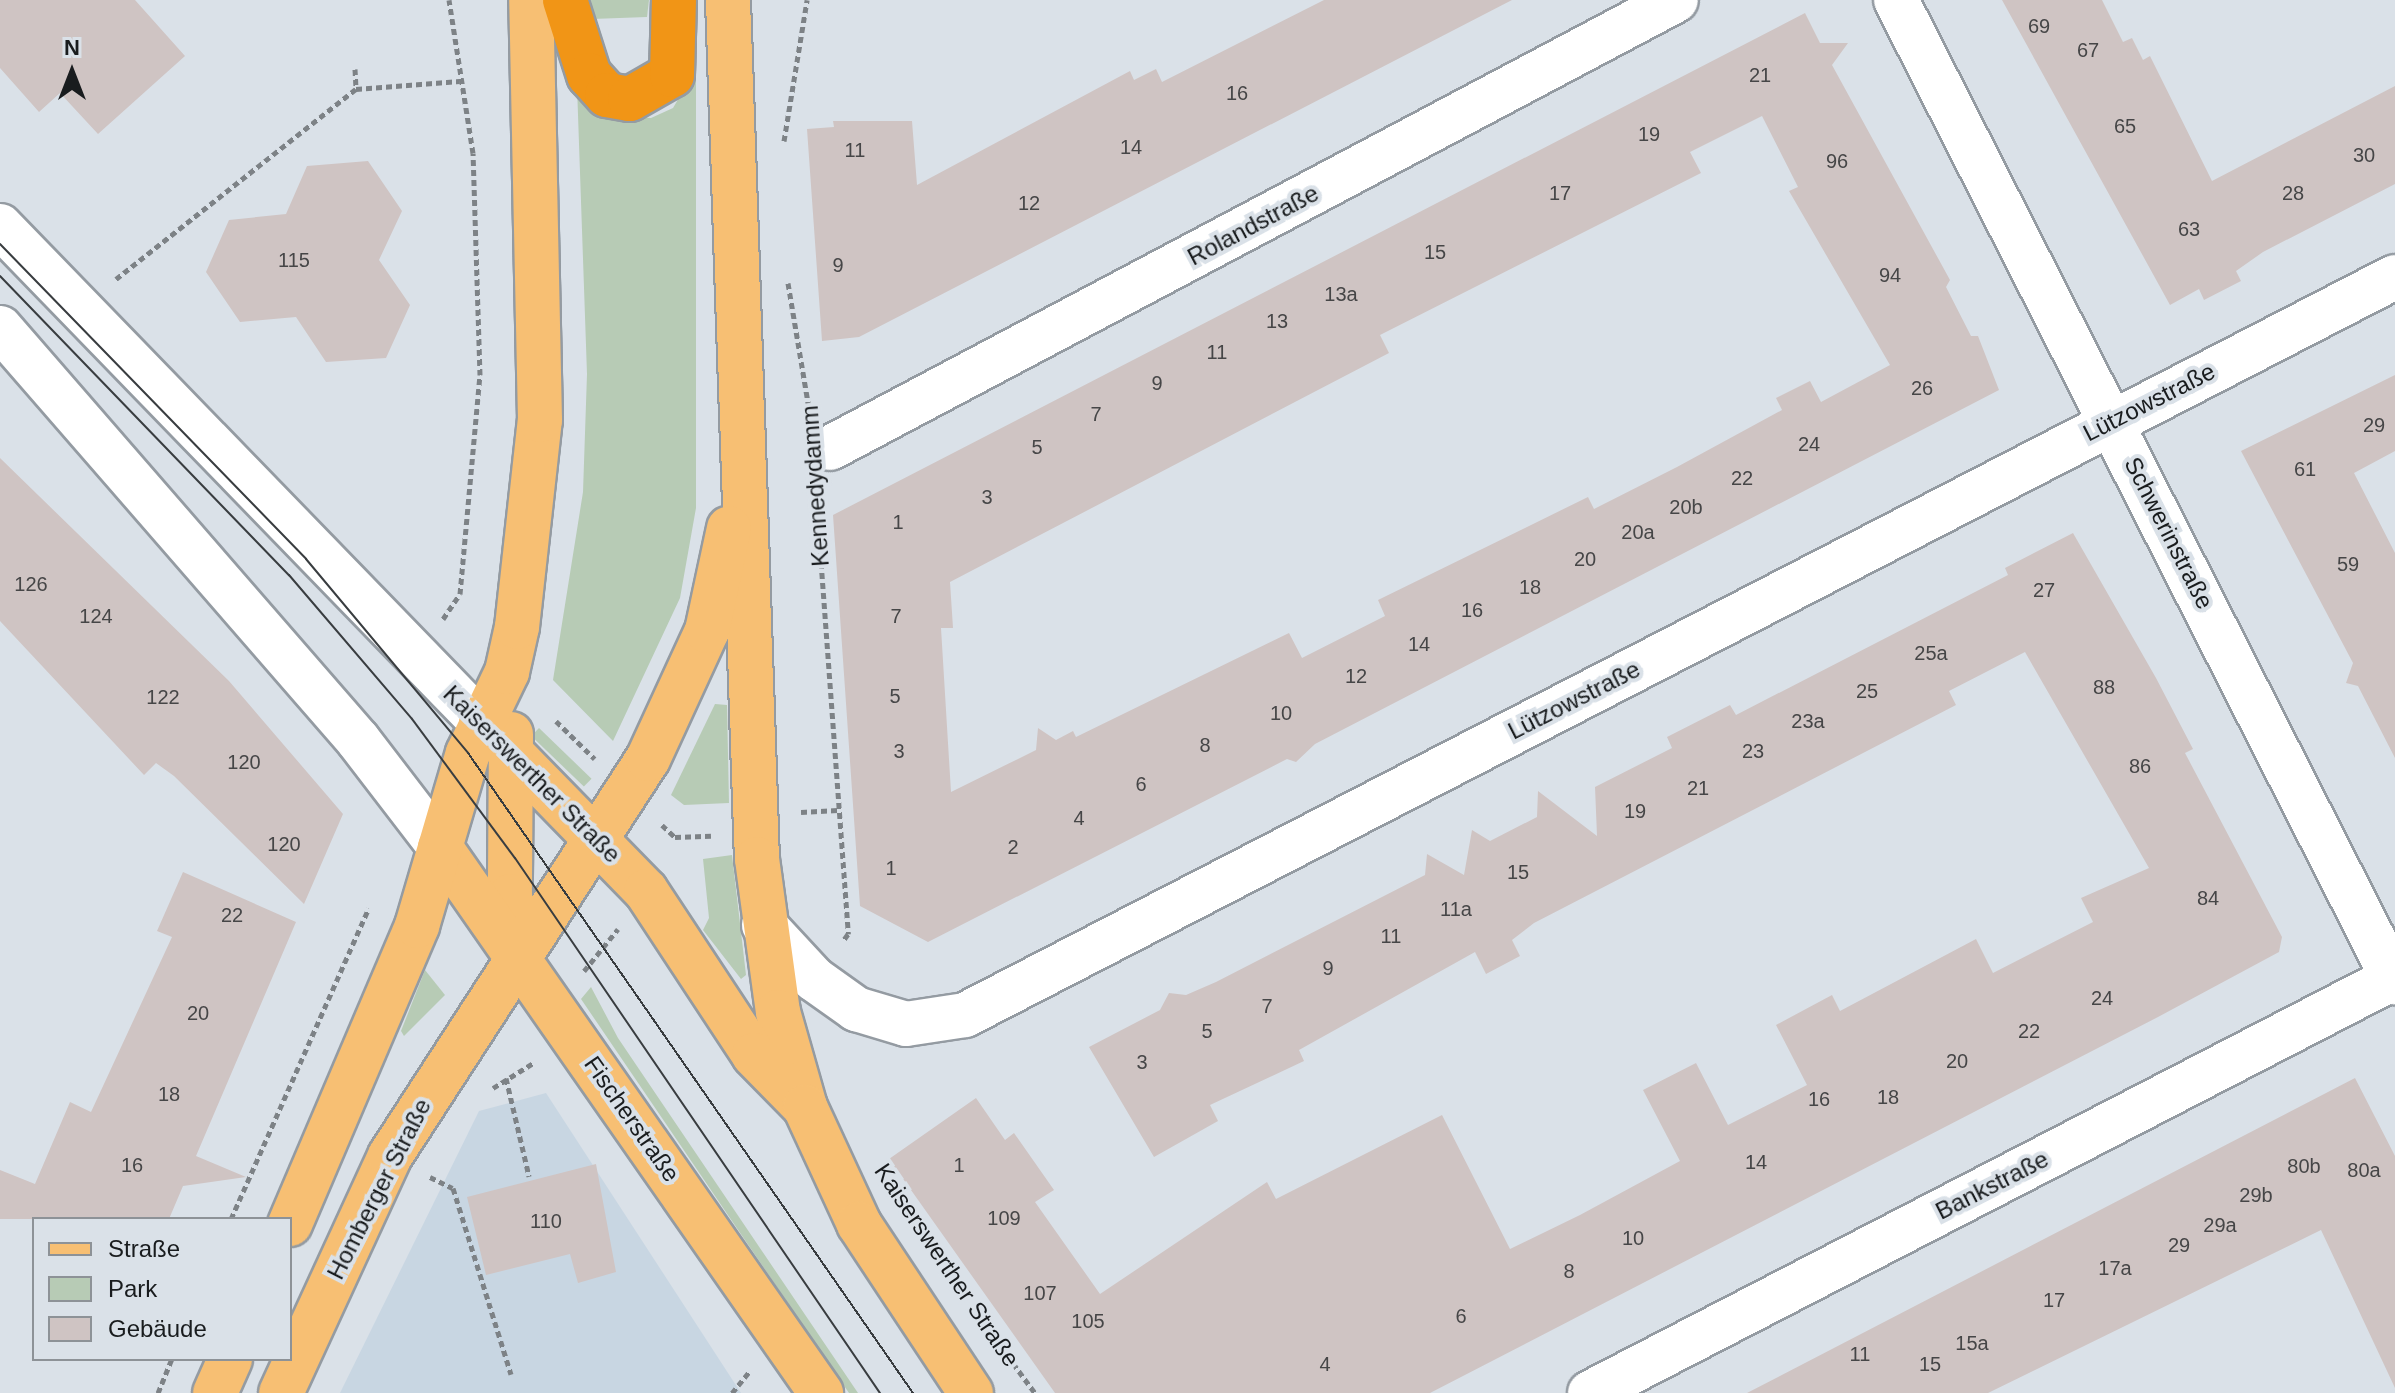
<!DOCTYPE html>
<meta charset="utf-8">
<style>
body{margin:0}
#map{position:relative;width:2395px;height:1393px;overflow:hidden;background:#dae1e8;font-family:Helvetica,sans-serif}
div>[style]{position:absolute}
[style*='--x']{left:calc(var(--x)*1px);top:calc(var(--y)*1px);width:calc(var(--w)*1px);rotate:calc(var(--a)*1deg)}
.built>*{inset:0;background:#c8d6e2}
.green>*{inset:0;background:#b7cbb5;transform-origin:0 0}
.building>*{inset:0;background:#cfc4c3}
.path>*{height:5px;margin-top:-2.5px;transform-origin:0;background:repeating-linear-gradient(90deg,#7d8286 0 6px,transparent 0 10px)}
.roads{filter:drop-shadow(2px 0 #949ba2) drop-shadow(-2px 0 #949ba2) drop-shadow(0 2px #949ba2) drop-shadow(0 -2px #949ba2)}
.minor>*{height:44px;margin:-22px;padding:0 22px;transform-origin:22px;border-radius:22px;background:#fff}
.major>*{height:44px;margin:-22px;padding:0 22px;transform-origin:22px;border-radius:22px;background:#f7bf73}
.highway>*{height:44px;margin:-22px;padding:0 22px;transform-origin:22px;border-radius:22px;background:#f19516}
.tram>*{height:2px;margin:-1px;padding:0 1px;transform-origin:1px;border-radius:1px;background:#393d40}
span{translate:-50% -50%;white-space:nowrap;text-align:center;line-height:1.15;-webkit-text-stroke:8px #dae1e8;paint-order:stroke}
.number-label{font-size:20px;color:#464647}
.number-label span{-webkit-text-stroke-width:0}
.street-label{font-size:24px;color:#191c1e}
.legend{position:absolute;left:32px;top:1217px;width:260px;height:144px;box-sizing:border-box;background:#dae1e8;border:2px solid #8d9297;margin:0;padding:10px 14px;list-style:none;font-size:24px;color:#191c1e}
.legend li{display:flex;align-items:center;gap:16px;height:40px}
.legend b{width:40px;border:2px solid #8d9297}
.north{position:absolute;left:32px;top:32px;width:80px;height:80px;-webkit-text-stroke:6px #dae1e8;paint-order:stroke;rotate:0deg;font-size:22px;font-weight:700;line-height:32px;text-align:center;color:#191c1e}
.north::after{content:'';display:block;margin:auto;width:28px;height:36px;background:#191c1e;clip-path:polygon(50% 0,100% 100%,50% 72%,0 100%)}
</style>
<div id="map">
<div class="built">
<i style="clip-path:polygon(546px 1093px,741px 1393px,340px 1393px,479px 1111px)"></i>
</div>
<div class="green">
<i style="clip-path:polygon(591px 0,649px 0,647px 17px,592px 19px)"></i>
<i style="clip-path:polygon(696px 69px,696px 508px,680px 598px,613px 741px,553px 680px,583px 492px,587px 374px,577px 86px,597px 115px,651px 118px,673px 108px)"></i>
<i style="clip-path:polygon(715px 704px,727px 705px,729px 803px,684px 805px,671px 795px)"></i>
<i style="left:539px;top:728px;width:73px;height:11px;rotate:44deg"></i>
<i style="clip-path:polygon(732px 855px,746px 975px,741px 979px,703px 930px,709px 918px,703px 859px)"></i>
<i style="clip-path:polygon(425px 970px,445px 995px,404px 1036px,401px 1031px)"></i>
<i style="clip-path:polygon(591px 987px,618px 1038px,858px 1393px,849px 1393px,581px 999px)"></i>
</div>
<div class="building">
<i style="clip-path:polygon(0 0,135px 0,185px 56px,98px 134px,60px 93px,39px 112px,0 68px)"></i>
<i style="clip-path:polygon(1324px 0,1512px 0,859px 337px,822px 341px,807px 129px,834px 127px,833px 121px,912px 121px,917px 185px,1130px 71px,1134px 80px,1156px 69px,1162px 82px)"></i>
<i style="clip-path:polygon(2002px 0,2102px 0,2123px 42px,2132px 38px,2143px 60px,2150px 56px,2212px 181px,2395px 86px,2395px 184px,2263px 252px,2236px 271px,2241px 281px,2204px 300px,2199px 289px,2170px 305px)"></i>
<i style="clip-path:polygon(evenodd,1805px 13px,1820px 43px,1848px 43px,1832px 65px,1950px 280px,1946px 287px,1971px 336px,1978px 336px,1999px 390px,1315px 744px,1296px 762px,1287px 759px,928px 942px,860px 906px,833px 515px,1805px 13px,1762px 116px,1798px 187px,1789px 191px,1890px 365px,1821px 402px,1810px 381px,1776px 398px,1782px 410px,1677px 467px,1594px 509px,1588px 497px,1378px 600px,1385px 616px,1302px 658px,1289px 633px,1076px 737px,1073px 731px,1056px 740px,1038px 728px,1036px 750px,951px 792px,941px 628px,953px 628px,950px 582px,1389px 353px,1380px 335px,1701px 173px,1690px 152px,1762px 116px)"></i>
<i style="clip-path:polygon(368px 161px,402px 211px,379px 260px,410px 305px,386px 358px,326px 362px,296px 317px,240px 322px,206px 272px,229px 220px,286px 214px,307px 166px)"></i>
<i style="clip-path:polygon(2395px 375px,2395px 451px,2354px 473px,2395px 553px,2395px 758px,2358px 686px,2346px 683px,2353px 663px,2241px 451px)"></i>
<i style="clip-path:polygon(0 458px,229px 681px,343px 814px,304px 904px,174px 776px,156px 763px,144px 775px,0 621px)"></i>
<i style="clip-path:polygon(2073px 533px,2156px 678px,2193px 749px,2185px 753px,2282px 937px,2279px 952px,2158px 1017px,1430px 1393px,1055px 1393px,889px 1159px,976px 1098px,1005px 1140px,1014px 1133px,1054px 1190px,1035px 1202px,1100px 1294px,1267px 1182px,1276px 1199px,1442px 1115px,1510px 1249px,1580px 1215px,1680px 1161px,1643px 1090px,1696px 1063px,1728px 1125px,1807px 1085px,1776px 1025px,1832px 995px,1840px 1011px,1976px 939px,1993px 973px,2093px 922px,2081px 898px,2149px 868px,2025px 652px,1949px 691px,1956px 705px,1534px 923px,1512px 940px,1520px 956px,1486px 974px,1475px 952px,1299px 1050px,1304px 1061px,1210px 1105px,1218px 1121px,1154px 1157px,1089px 1047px,1160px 1010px,1169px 993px,1186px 995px,1216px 982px,1425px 875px,1427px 854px,1464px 875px,1472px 830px,1490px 841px,1537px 817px,1538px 791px,1597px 836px,1595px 787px,1672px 748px,1667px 737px,1730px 705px,1736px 715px,2008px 575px,2005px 568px)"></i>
<i style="clip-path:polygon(183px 872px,296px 922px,196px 1156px,246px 1177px,183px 1186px,169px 1219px,0 1219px,0 1170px,35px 1184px,70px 1102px,91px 1112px,172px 937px,157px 931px)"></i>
<i style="clip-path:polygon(2355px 1078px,2395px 1156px,2395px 1388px,2321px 1230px,1988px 1393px,1747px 1393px)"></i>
<i style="clip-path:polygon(596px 1164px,616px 1272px,578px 1283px,570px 1254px,486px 1275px,467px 1197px)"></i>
</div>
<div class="path">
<i style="--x:355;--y:69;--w:20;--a:87"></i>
<i style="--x:784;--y:141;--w:143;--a:-80.7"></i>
<i style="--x:116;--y:279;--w:306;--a:-38.4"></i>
<i style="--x:356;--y:89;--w:104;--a:-4.4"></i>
<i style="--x:788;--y:283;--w:127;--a:80.5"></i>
<i style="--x:816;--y:493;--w:442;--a:85.8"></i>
<i style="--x:848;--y:934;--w:9;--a:126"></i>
<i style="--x:443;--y:619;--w:30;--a:-56"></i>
<i style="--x:460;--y:594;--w:220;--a:-84.8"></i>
<i style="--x:480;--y:375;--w:222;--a:-91.8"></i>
<i style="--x:473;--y:153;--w:155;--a:-98.9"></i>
<i style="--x:556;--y:721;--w:54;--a:44.3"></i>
<i style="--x:801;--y:812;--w:37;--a:-3"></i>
<i style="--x:662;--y:825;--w:18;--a:43"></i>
<i style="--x:675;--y:837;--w:36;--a:-2"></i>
<i style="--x:584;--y:971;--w:54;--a:-51"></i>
<i style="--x:506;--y:1078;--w:101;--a:76.8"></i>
<i style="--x:493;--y:1088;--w:49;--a:-31.8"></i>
<i style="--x:430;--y:1177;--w:25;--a:26"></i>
<i style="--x:453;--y:1188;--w:195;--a:72.7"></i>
<i style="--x:231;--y:1219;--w:340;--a:-66.1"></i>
<i style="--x:1007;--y:1355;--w:47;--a:53.6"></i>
<i style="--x:158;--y:1393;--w:37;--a:-68"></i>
<i style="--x:732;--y:1393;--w:27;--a:-51"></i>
</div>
<div class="roads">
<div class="minor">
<i style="--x:1896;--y:0;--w:1102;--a:63.06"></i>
<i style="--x:0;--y:226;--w:691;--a:45.88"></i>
<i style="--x:0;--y:328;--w:546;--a:49.01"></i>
<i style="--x:358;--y:740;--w:135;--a:52.5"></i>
<i style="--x:830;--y:448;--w:957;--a:-27.9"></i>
<i style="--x:764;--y:925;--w:74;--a:47.2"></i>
<i style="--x:814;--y:979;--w:52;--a:35.5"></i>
<i style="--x:856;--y:1009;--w:52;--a:16.7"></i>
<i style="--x:906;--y:1024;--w:60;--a:-8.7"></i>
<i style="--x:965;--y:1015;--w:1609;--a:-27.3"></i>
<i style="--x:1590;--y:1393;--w:906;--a:-27.33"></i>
</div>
<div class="major">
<i style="--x:728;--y:0;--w:859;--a:88.07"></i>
<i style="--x:757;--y:859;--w:154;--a:82.2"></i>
<i style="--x:778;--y:1012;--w:99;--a:74.1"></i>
<i style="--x:481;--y:722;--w:236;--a:45.7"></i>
<i style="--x:646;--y:891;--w:196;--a:56.6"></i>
<i style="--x:754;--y:1055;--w:73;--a:45.6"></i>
<i style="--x:805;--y:1107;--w:129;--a:65.2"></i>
<i style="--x:859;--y:1224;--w:203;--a:56.5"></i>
<i style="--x:511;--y:734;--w:162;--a:90.4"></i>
<i style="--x:510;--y:896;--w:53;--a:80.2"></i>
<i style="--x:440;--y:847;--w:666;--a:55.09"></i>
<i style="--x:290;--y:1224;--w:324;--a:-66.9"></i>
<i style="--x:417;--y:926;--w:180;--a:-73.6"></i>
<i style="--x:468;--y:753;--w:90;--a:-64.3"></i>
<i style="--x:507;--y:672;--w:46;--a:-77.5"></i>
<i style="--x:517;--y:627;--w:208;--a:-83.7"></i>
<i style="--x:540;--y:420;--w:420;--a:-91.2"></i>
<i style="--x:215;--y:1393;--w:37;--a:-66"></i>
<i style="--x:281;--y:1393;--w:261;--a:-65.3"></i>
<i style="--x:390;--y:1156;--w:473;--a:-57"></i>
<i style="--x:648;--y:759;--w:141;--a:-65.3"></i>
<i style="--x:707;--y:631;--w:105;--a:-77.9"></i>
</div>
<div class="highway">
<i style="--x:565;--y:0;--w:79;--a:72.3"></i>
<i style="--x:589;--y:75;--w:27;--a:48"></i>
<i style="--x:607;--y:95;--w:23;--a:10"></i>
<i style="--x:630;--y:99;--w:48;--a:-29.7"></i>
<i style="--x:672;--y:75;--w:75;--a:-88.5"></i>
</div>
</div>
<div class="tram">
<i style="--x:0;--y:244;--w:439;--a:45.8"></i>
<i style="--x:306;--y:559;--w:253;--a:50.1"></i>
<i style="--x:468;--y:753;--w:780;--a:55.19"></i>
<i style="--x:0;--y:276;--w:416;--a:46"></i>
<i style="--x:289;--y:575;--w:189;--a:49.5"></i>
<i style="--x:412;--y:719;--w:173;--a:53.5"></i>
<i style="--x:515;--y:858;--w:648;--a:55.7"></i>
</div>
<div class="number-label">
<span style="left:2039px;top:26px">69</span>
<span style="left:2088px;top:50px">67</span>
<span style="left:1760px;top:75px">21</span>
<span style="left:1237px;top:93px">16</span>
<span style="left:2125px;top:126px">65</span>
<span style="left:1649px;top:134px">19</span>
<span style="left:1131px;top:147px">14</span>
<span style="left:855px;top:150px">11</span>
<span style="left:2364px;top:155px">30</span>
<span style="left:1837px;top:161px">96</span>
<span style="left:1560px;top:193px">17</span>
<span style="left:2293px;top:193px">28</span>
<span style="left:1029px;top:203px">12</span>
<span style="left:2189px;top:229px">63</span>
<span style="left:1435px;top:252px">15</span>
<span style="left:294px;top:260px">115</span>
<span style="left:838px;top:265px">9</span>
<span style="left:1890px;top:275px">94</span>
<span style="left:1341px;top:294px">13a</span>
<span style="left:1277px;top:321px">13</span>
<span style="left:1217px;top:352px">11</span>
<span style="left:1157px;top:383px">9</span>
<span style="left:1922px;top:388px">26</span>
<span style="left:1096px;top:414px">7</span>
<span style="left:2374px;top:425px">29</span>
<span style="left:1809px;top:444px">24</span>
<span style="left:1037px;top:447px">5</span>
<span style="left:2305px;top:469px">61</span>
<span style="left:1742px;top:478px">22</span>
<span style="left:987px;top:497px">3</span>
<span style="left:1686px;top:507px">20b</span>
<span style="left:898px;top:522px">1</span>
<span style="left:1638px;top:532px">20a</span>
<span style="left:1585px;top:559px">20</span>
<span style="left:2348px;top:564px">59</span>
<span style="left:31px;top:584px">126</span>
<span style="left:1530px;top:587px">18</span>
<span style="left:2044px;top:590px">27</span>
<span style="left:1472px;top:610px">16</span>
<span style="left:96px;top:616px">124</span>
<span style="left:896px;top:616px">7</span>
<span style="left:1419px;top:644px">14</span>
<span style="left:1931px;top:653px">25a</span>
<span style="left:1356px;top:676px">12</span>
<span style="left:2104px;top:687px">88</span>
<span style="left:1867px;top:691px">25</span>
<span style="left:895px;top:696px">5</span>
<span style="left:163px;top:697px">122</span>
<span style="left:1281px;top:713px">10</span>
<span style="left:1808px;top:721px">23a</span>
<span style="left:1205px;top:745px">8</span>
<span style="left:899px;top:751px">3</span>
<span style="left:1753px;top:751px">23</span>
<span style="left:244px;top:762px">120</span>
<span style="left:2140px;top:766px">86</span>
<span style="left:1141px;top:784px">6</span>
<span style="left:1698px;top:788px">21</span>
<span style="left:1635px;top:811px">19</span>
<span style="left:1079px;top:818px">4</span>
<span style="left:284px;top:844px">120</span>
<span style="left:1013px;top:847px">2</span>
<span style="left:891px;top:868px">1</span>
<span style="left:1518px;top:872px">15</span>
<span style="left:2208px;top:898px">84</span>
<span style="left:1456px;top:909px">11a</span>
<span style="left:232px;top:915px">22</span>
<span style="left:1391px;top:936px">11</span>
<span style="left:1328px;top:968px">9</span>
<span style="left:2102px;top:998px">24</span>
<span style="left:1267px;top:1006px">7</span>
<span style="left:198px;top:1013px">20</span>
<span style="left:1207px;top:1031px">5</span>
<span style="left:2029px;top:1031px">22</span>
<span style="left:1957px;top:1061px">20</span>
<span style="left:1142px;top:1062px">3</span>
<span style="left:169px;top:1094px">18</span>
<span style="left:1888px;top:1097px">18</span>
<span style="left:1819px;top:1099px">16</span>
<span style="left:1756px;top:1162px">14</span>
<span style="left:132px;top:1165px">16</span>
<span style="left:959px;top:1165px">1</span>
<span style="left:2304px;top:1166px">80b</span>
<span style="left:2364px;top:1170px">80a</span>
<span style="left:2256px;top:1195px">29b</span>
<span style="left:1004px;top:1218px">109</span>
<span style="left:546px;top:1221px">110</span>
<span style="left:2220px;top:1225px">29a</span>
<span style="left:1633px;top:1238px">10</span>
<span style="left:2179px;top:1245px">29</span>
<span style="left:2115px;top:1268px">17a</span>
<span style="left:1569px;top:1271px">8</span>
<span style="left:1040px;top:1293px">107</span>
<span style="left:2054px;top:1300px">17</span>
<span style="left:1461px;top:1316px">6</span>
<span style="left:1088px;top:1321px">105</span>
<span style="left:1972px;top:1343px">15a</span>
<span style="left:1860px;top:1354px">11</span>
<span style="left:1325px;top:1364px">4</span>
<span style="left:1930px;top:1364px">15</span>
</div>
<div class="street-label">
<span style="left:1253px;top:225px;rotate:-28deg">Rolandstraße</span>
<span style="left:2149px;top:402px;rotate:-27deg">Lützowstraße</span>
<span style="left:815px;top:486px;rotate:-94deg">Kennedydamm</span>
<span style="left:2169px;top:533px;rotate:63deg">Schwerinstraße</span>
<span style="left:1574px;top:700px;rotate:-27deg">Lützowstraße</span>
<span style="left:532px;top:774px;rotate:45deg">Kaiserswerther Straße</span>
<span style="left:632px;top:1119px;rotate:55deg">Fischerstraße</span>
<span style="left:1992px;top:1185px;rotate:-27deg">Bankstraße</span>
<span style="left:379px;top:1189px;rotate:-63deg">Homberger Straße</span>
<span style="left:947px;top:1265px;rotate:56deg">Kaiserswerther Straße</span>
</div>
<ul class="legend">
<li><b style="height:10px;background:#f7bf73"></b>Straße</li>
<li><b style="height:22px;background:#b7cbb5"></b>Park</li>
<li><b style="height:22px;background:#cfc4c3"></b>Gebäude</li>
</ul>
<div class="north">N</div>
</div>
